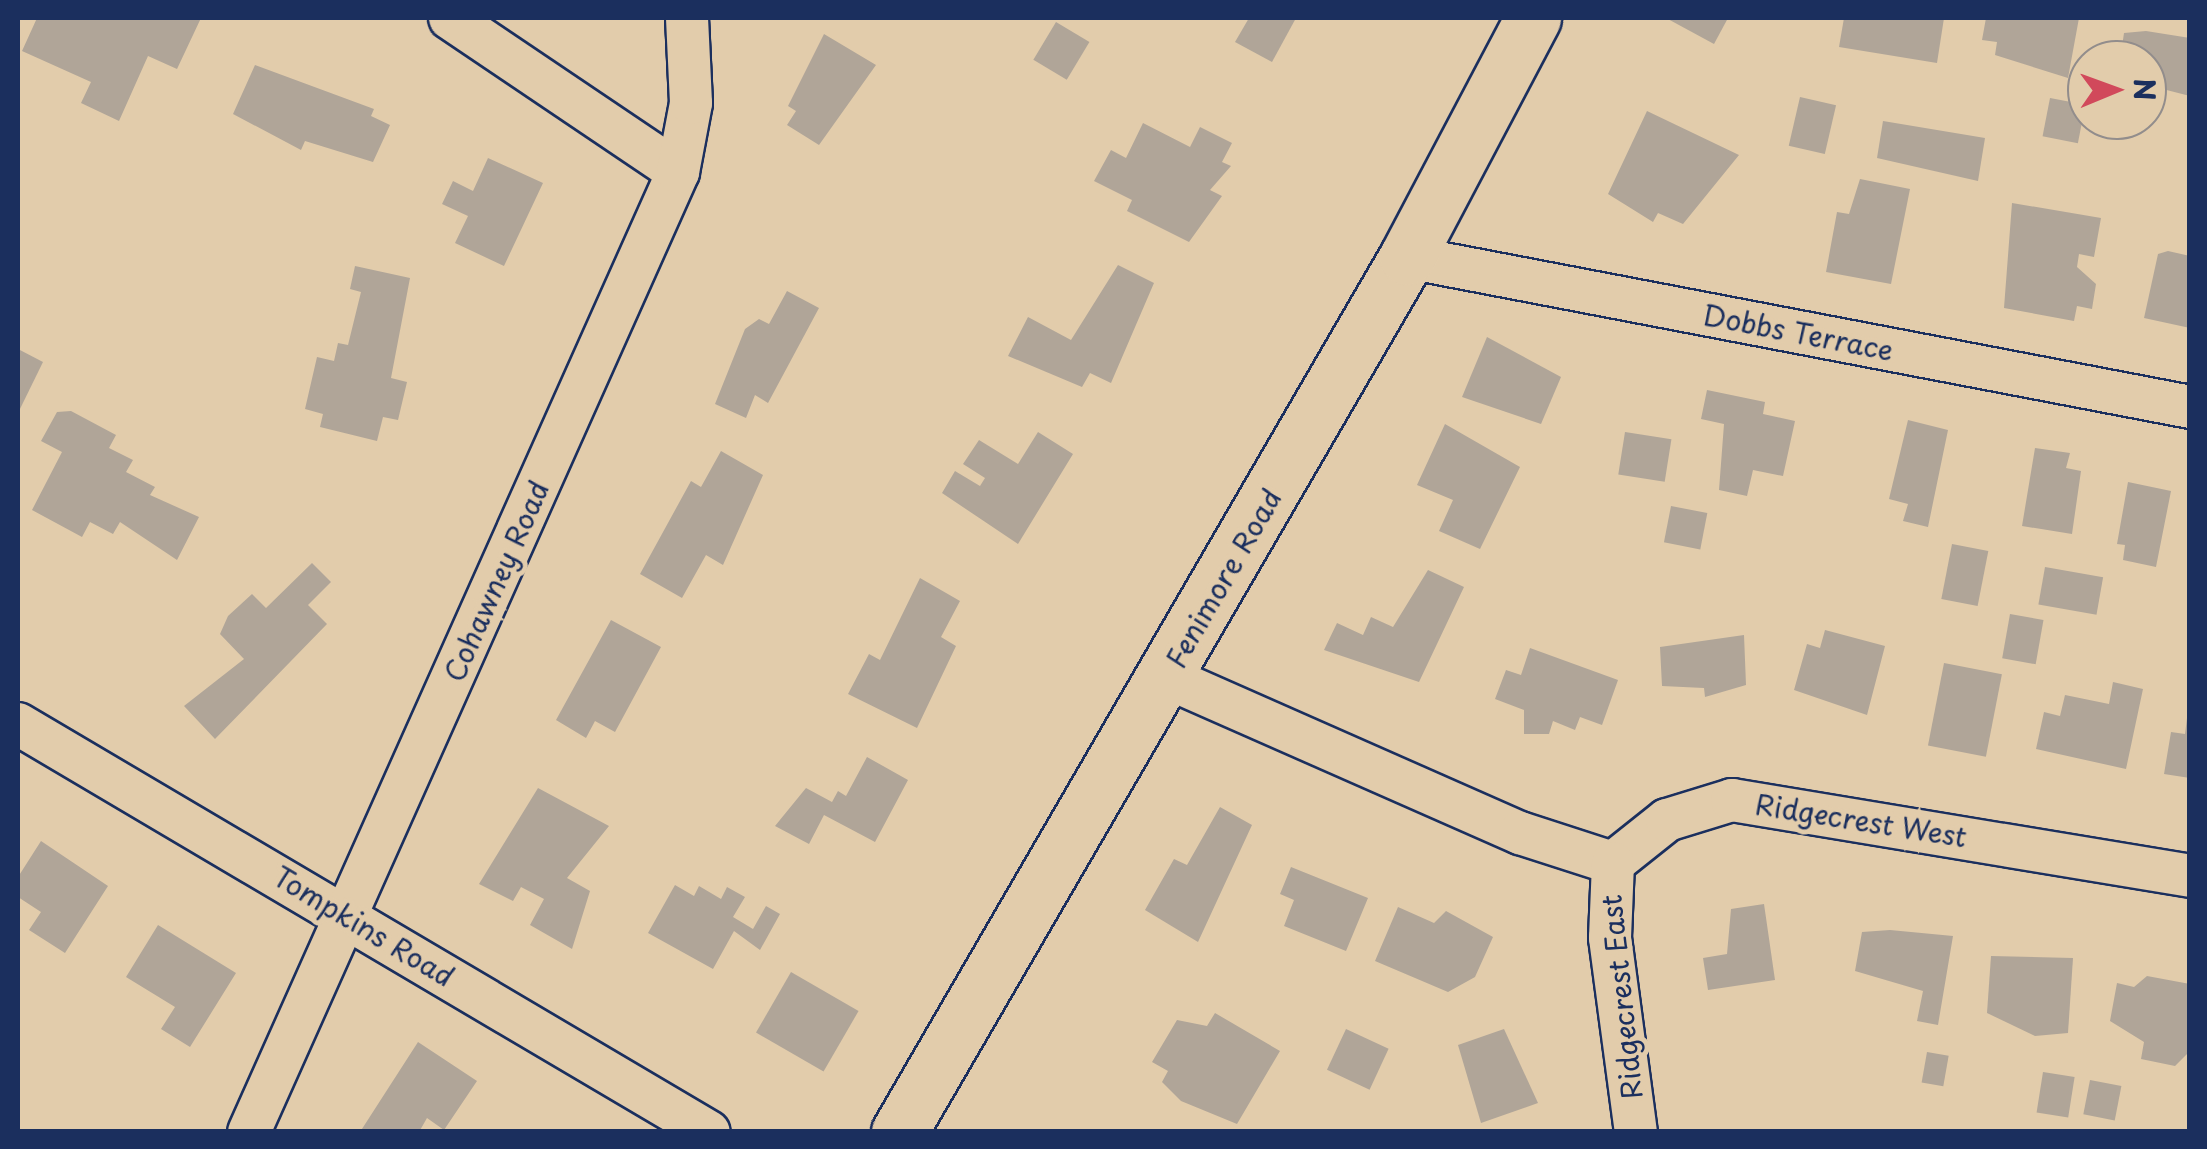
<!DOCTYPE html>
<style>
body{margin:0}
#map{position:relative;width:2207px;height:1149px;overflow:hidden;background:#e2ccab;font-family:"Playpen Sans",sans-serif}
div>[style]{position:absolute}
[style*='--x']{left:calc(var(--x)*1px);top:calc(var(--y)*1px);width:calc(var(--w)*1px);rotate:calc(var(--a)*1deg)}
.building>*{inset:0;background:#b0a598;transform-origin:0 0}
.roads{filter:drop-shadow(2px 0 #1b2f5e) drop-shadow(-2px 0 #1b2f5e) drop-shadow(0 2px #1b2f5e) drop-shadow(0 -2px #1b2f5e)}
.minor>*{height:42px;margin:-21px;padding:0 21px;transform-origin:21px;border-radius:21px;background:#e2ccab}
.secondary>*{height:55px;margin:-27.5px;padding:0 27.5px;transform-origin:27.5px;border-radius:27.5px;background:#e2ccab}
span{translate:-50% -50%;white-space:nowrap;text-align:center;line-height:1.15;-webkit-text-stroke:10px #e2ccab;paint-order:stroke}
.street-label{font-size:28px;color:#1b2f5e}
.frame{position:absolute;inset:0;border:20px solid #1b2f5e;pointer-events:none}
.north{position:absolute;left:2067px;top:40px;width:100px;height:100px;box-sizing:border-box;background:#e2ccab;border:2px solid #928d8c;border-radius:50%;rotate:89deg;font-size:28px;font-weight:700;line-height:40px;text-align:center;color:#1b2f5e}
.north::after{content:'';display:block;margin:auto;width:35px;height:45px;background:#d1495b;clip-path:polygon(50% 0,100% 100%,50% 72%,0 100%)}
</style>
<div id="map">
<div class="building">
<i style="clip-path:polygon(37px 18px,146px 20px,201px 18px,177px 69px,148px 56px,119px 121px,81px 103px,91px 82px,22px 51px)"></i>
<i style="clip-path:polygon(1249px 18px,1296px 18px,1272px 62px,1235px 42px)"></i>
<i style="clip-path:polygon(1666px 18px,1728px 18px,1714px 44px)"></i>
<i style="clip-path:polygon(1844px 18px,1944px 18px,1937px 63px,1839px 47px)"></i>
<i style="clip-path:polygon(1986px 18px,2079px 18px,2068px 78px,1995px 55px,1997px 42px,1982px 40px)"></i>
<i style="left:1056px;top:22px;width:39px;height:44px;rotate:31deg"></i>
<i style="clip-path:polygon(2146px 31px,2190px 38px,2190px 96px,2147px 85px,2147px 60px,2120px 60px,2124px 33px)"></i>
<i style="clip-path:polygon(824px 34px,876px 65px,819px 145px,787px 125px,796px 111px,788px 106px)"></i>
<i style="clip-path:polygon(255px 65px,374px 109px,371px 116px,390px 125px,373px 162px,305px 141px,301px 150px,233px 114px)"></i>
<i style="left:1800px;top:97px;width:37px;height:50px;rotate:13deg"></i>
<i style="left:2050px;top:98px;width:36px;height:39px;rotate:11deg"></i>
<i style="clip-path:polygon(1647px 111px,1739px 155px,1683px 224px,1658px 213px,1653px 222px,1608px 194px)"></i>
<i style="clip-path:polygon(1883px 121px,1985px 138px,1978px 181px,1877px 158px)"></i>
<i style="clip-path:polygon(1143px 123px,1190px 147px,1200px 127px,1232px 143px,1222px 162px,1231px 166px,1210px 190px,1222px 196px,1189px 242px,1127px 211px,1132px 200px,1094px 181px,1111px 150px,1126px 158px)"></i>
<i style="clip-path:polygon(488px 158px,543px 183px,504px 266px,455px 243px,468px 216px,442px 204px,453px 181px,473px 191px)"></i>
<i style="clip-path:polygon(1860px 179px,1910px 189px,1891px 284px,1826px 272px,1837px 212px,1849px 214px)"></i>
<i style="clip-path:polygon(2012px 203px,2101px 218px,2094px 257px,2079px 254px,2077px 267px,2096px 284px,2092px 309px,2077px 306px,2074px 321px,2004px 308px)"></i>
<i style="clip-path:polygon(2168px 251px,2190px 256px,2190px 328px,2144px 318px,2158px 254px)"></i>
<i style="clip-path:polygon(1118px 265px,1154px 283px,1111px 383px,1090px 373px,1082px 387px,1008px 356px,1028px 317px,1071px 340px)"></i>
<i style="clip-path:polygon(355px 266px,410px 278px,391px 378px,407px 382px,398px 420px,383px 417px,377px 441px,320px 427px,323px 414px,305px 409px,317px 357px,334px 361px,338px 343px,348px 345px,361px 292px,350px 289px)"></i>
<i style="clip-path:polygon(787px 291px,819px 308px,768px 403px,755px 395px,746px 418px,715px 404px,745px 329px,759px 319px,769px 324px)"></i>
<i style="clip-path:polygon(1487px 337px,1561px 377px,1541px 424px,1462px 397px)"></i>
<i style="clip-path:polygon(18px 349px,43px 362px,18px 413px)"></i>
<i style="clip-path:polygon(1707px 390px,1765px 402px,1763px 414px,1795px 421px,1783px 476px,1753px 470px,1747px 496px,1719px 490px,1724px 424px,1701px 419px)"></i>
<i style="clip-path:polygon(71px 411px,116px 435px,109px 448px,133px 460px,126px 472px,155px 487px,150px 495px,199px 517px,177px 560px,120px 522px,113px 534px,90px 522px,82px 537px,32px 510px,62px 452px,41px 441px,57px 412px)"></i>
<i style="clip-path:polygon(1908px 420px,1948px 430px,1928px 527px,1903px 521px,1908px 504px,1889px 499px)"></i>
<i style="clip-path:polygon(1445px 424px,1520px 467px,1480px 549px,1439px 531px,1453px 500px,1417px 485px)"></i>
<i style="clip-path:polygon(1038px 432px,1073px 454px,1018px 544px,942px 493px,955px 471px,980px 486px,985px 478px,963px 464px,979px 440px,1018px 464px)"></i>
<i style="left:1625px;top:432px;width:47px;height:43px;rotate:9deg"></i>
<i style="clip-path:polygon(2035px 448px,2070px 453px,2066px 468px,2081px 471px,2072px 534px,2022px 526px)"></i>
<i style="clip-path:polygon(721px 451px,763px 475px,723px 565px,706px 555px,682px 598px,640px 574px,691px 481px,701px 487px)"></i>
<i style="clip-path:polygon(2128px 482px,2171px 491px,2156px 567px,2123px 560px,2125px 545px,2117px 544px)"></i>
<i style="left:1671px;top:506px;width:37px;height:37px;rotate:11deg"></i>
<i style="left:1952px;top:544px;width:37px;height:56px;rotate:11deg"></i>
<i style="clip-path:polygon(312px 563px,331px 582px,308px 605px,327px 624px,215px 739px,184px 706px,244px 659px,220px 634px,228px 616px,252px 594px,266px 608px)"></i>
<i style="left:2045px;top:567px;width:59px;height:38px;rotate:10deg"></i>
<i style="clip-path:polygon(1428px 570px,1464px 587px,1419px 682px,1324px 650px,1337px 623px,1363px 635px,1371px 617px,1393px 627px)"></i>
<i style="clip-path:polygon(920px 578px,960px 601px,941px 637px,956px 646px,917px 728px,848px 694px,869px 654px,880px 660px)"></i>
<i style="left:2010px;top:614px;width:34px;height:45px;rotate:10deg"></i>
<i style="clip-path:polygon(611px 620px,661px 647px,615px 732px,595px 721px,586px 738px,556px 720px)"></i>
<i style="clip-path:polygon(1825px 630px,1885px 646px,1867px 715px,1794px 690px,1807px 644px,1820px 648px)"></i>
<i style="clip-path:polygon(1744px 635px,1746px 685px,1705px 697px,1704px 688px,1662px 686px,1660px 647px)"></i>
<i style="clip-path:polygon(1530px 648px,1618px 680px,1602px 725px,1580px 717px,1575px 730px,1553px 721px,1549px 734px,1524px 734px,1524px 710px,1495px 699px,1506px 670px,1521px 675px)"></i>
<i style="left:1944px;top:663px;width:59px;height:84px;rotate:11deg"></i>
<i style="clip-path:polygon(2113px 682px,2143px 689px,2126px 769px,2036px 749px,2044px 712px,2060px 716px,2065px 695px,2109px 704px)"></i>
<i style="clip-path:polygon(2187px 718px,2190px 778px,2164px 774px,2171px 732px,2185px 734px)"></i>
<i style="clip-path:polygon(867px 757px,908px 780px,875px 842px,824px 815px,809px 844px,775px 826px,806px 788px,832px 802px,838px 791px,846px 796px)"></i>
<i style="clip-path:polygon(538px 788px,609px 826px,567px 878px,590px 891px,572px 949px,530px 925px,544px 899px,521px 887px,513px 901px,479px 884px)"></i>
<i style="clip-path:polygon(1220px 807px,1252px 825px,1198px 942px,1145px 910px,1174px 859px,1187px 865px)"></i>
<i style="clip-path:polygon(41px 841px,108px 886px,65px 953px,29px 930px,41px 912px,18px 897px,18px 877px)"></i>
<i style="clip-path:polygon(1291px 867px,1368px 898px,1346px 951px,1284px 926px,1294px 900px,1280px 894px)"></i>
<i style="clip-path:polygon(675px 885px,694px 896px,699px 886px,721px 899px,727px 887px,745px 897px,733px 917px,753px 929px,766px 906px,780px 914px,760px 950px,734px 931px,713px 969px,648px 933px)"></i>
<i style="clip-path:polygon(1764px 904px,1775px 980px,1708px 990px,1703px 958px,1727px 954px,1731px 909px)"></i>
<i style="clip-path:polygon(1398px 907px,1434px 923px,1446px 911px,1493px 937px,1475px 977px,1448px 992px,1375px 961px)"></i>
<i style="clip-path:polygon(158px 925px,236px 973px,190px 1047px,161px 1029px,175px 1007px,126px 977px)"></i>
<i style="clip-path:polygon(1890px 930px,1953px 936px,1938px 1025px,1917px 1021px,1923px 991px,1855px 971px,1862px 932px)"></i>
<i style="clip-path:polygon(1991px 956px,2073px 958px,2068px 1033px,2035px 1036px,1987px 1013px)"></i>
<i style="left:791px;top:972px;width:78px;height:70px;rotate:30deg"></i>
<i style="clip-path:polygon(2147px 976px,2190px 984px,2190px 1051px,2175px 1066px,2141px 1059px,2144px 1042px,2110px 1021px,2117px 983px,2134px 987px)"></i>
<i style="clip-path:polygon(1215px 1013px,1280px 1051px,1237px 1124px,1181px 1101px,1162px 1082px,1168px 1071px,1152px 1062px,1177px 1020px,1207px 1026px)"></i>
<i style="left:1346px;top:1029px;width:47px;height:45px;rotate:25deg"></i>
<i style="clip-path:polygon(1504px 1029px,1538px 1103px,1481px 1123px,1458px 1045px)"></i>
<i style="clip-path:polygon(418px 1042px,477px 1081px,444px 1130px,427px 1118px,419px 1132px,360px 1132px)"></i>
<i style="left:1927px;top:1052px;width:22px;height:31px;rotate:10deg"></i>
<i style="left:2043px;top:1072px;width:32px;height:41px;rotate:9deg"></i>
<i style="left:2090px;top:1080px;width:32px;height:35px;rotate:11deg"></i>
</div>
<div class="roads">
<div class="minor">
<i style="--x:450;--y:18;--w:275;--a:34"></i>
<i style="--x:1407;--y:257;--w:797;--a:10.84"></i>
<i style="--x:1166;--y:677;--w:387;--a:23.8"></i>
<i style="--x:1520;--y:833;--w:98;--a:17.9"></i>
<i style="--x:18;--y:724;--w:802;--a:30.56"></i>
<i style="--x:1613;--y:863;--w:69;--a:-38.5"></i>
<i style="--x:1667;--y:820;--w:68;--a:-17.1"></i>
<i style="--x:1732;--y:800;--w:464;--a:9.4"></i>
<i style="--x:1613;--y:863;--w:75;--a:92.3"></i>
<i style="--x:1610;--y:938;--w:196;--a:82.4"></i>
<i style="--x:249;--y:1132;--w:1051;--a:-65.92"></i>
<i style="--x:678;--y:172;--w:70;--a:-79.3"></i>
<i style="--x:691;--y:103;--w:85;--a:-92.7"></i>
</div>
<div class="secondary">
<i style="--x:899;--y:1132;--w:1012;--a:-59.86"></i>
<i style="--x:1407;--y:257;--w:270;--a:-62.2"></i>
</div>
</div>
<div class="street-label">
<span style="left:1798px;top:332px;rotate:11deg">Dobbs Terrace</span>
<span style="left:1223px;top:578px;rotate:-60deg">Fenimore Road</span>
<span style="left:496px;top:581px;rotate:-66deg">Cohawney Road</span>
<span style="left:1861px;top:820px;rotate:9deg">Ridgecrest West</span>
<span style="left:364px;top:926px;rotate:31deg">Tompkins Road</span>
<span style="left:1621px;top:997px;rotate:-96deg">Ridgecrest East</span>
</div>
<div class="frame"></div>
<div class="north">N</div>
</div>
